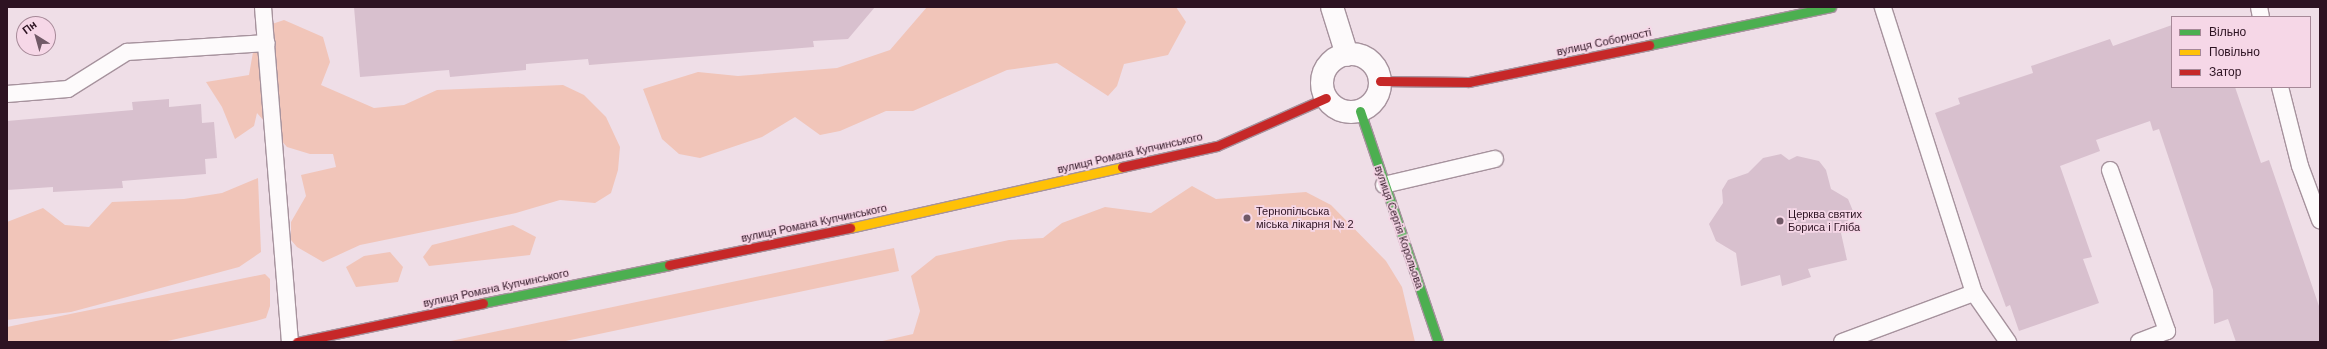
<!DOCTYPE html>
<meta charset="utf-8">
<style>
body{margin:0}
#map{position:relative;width:2327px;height:349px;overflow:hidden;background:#efdee7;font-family:Helvetica,sans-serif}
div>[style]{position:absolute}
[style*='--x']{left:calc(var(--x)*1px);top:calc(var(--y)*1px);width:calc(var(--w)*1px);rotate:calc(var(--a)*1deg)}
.green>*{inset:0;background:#f1c5b9}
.building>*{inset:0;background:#d8c0ce}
.roads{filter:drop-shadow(1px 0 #a6929d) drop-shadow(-1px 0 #a6929d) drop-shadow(0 1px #a6929d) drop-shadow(0 -1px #a6929d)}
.lane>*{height:16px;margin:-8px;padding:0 8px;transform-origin:8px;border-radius:8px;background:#fdfafb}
.street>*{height:22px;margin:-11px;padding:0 11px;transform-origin:11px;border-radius:11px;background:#fdfafb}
.street>.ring{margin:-11px;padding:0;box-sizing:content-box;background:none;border:22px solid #fdfafb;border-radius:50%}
.fast>*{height:9px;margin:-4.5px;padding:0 4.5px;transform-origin:4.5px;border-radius:4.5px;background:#4caf50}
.slow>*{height:9px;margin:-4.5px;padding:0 4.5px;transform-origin:4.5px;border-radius:4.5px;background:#ffc107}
.jam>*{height:9px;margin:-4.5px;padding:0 4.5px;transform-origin:4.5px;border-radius:4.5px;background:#c62828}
.dots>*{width:11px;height:11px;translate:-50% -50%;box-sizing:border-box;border:2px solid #f6d7e7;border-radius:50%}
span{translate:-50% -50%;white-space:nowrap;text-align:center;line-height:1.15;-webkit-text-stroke:3.5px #f6d7e7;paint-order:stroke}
.street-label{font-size:11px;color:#2d1322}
.poi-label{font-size:11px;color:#2d1322}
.left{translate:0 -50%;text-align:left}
.frame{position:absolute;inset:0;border:8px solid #2d1322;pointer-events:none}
.legend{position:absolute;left:2171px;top:16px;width:140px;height:72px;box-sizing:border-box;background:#f6d7e7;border:1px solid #a68998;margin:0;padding:5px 7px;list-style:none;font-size:12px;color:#2d1322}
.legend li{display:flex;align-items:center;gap:8px;height:20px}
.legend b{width:20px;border:1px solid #a68998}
.north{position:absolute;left:16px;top:16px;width:40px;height:40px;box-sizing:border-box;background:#f6d7e7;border:1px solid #a68998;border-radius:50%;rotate:323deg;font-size:11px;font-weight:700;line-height:16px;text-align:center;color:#2d1322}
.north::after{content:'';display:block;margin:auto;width:14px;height:18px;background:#715a67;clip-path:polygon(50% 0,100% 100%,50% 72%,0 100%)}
</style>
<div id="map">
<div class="green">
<i style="clip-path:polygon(927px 7px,1176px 7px,1186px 22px,1168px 55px,1124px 64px,1117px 86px,1108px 96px,1057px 63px,1007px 70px,913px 111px,886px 111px,840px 131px,820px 135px,795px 117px,762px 137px,700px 158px,679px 154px,662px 139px,643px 89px,698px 72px,738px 76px,837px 68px,890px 50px)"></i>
<i style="clip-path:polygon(284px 20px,323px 37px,330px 62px,321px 85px,374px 108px,404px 105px,437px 90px,563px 85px,584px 95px,606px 117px,620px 147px,618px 170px,611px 193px,595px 203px,560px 200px,516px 213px,360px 245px,323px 262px,297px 247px,291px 240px,291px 222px,306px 196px,301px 175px,336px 167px,333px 154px,310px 154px,287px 147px,257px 113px,254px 126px,235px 139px,222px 107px,206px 82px,249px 75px,257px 29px)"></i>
<i style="clip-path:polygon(258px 178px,261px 252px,239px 267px,71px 312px,7px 320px,7px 222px,43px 208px,65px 225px,89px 227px,112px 202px,184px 199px,222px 193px)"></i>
<i style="clip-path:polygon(1192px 186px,1216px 199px,1306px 192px,1331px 205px,1386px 261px,1402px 287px,1415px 342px,878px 342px,913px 334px,920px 311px,911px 276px,936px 256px,1009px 240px,1043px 238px,1062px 223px,1105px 207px,1151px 213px)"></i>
<i style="clip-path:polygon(513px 225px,536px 237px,530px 255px,429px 266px,423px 257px,432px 245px)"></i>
<i style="clip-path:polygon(894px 248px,899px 271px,561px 342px,446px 342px)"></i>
<i style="clip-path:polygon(390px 252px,403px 267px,398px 282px,356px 287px,346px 267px,364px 256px)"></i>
<i style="clip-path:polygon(265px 274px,270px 279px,270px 306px,266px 318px,256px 321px,163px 342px,7px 342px,7px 327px)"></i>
</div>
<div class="building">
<i style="clip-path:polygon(354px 7px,875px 7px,848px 39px,813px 41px,814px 47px,589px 65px,588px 59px,526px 64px,526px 70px,450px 77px,449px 70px,360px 77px)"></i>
<i style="clip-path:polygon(2172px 25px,2172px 87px,2235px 87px,2261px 163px,2269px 160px,2320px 309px,2320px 342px,2236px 342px,2228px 319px,2214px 324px,2213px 290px,2159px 129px,2153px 131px,2150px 121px,2096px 140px,2100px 151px,2060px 166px,2092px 257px,2083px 259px,2099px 303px,2019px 331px,2010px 305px,2006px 307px,1935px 113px,1960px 104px,1958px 98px,2033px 73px,2031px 66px,2110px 39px,2113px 46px)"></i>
<i style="clip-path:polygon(169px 99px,169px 107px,201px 104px,202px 123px,214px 122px,217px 158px,205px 159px,206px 174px,122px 181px,123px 188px,53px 192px,53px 187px,7px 190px,7px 121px,133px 110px,132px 102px)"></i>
<i style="clip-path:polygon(1781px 154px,1789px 160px,1797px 156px,1819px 161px,1826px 170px,1831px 189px,1848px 199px,1853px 211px,1841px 233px,1847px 260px,1808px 269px,1811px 277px,1782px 286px,1780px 275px,1741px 286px,1736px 253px,1716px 241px,1709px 224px,1723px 203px,1722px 190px,1728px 180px,1748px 173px,1763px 158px)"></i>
</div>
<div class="roads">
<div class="lane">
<i style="--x:263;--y:7;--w:336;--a:85.4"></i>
<i style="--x:2259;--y:7;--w:10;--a:79"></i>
<i style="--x:2280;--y:87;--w:81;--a:75.8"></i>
<i style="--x:2300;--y:166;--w:58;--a:69.7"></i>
<i style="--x:7;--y:94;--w:61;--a:-4.7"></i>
<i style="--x:68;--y:89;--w:70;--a:-32.1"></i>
<i style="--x:127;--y:52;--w:140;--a:-3.7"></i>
<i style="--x:2110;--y:170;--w:171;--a:70.5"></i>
<i style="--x:2167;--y:331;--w:30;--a:159"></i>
<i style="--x:1384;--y:185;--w:114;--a:-13.2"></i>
<i style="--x:1974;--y:293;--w:60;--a:55.2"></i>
<i style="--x:1842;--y:342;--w:141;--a:-20.4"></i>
<i style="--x:1974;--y:293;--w:300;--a:-107.7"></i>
</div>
<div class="street">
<i style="--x:1332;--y:7;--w:50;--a:72.6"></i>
<i class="ring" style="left:1322px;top:54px;width:36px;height:36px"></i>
</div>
<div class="fast">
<i style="--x:1649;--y:45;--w:186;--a:-11.8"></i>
<i style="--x:1360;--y:111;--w:244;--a:71.3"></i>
<i style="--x:483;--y:303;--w:190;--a:-11.5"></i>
</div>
<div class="slow">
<i style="--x:850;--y:228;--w:279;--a:-12.6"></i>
</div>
<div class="jam">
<i style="--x:1380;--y:81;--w:89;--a:0.6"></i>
<i style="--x:1469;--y:82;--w:184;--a:-11.6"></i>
<i style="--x:1122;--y:167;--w:97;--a:-12.5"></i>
<i style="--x:1217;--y:146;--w:119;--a:-23.8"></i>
<i style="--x:669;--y:265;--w:185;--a:-11.6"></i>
<i style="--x:297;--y:342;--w:190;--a:-11.8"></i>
</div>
</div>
<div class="dots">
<i style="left:1247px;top:218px;background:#715a67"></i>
<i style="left:1780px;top:221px;background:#715a67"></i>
</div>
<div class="street-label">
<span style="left:1604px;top:42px;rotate:-12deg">вулиця Соборності</span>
<span style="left:1130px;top:153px;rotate:-13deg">вулиця Романа Купчинського</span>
<span style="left:814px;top:223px;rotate:-12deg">вулиця Романа Купчинського</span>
<span style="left:1399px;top:227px;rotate:71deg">вулиця Сергія Корольова</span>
<span style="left:496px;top:288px;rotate:-12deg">вулиця Романа Купчинського</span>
</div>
<div class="poi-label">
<span class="left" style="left:1256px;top:218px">Тернопільська<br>міська лікарня № 2</span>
<span class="left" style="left:1788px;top:221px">Церква святих<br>Бориса і Гліба</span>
</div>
<div class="frame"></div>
<ul class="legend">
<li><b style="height:5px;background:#4caf50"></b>Вільно</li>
<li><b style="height:5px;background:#ffc107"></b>Повільно</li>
<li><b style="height:5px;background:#c62828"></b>Затор</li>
</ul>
<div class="north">Пн</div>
</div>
